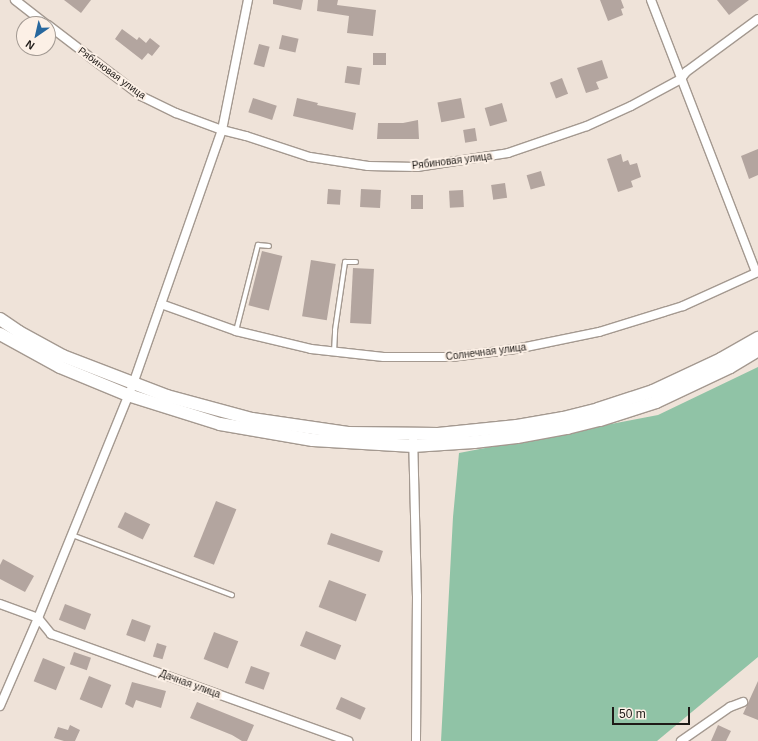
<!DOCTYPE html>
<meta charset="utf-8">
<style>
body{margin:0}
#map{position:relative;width:758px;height:741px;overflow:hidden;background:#efe3d9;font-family:Helvetica,sans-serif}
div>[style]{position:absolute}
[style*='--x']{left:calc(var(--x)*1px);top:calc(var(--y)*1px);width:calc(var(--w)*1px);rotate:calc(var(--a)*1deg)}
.green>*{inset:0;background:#90c3a6}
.building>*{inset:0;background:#b3a59f;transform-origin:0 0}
.roads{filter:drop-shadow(1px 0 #a49990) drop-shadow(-1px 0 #a49990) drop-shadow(0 1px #a49990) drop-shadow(0 -1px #a49990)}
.lane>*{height:4px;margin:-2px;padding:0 2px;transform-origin:2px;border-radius:2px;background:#fff}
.street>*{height:8px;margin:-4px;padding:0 4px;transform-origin:4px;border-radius:4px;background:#fff}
.secondary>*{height:12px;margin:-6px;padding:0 6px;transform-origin:6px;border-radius:6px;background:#fff}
span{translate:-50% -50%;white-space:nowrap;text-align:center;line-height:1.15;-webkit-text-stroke:4px #fcf0e6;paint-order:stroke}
.street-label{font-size:10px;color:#1e1a17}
.north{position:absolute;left:16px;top:16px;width:40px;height:40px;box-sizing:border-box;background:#fcf0e6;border:1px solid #a39a93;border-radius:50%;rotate:214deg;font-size:11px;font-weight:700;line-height:16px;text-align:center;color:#1e1a17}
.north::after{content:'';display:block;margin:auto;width:14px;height:18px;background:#28689e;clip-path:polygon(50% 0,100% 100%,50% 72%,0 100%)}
.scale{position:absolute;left:612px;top:707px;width:78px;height:18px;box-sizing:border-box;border:2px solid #1e1a17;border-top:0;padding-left:5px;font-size:12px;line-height:14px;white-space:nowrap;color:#1e1a17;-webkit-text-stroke:3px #fcf0e6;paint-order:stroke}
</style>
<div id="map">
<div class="green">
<i style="clip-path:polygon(758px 367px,758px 657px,657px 741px,441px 741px,453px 517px,459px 453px,658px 415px)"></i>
</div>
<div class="building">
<i style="clip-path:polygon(64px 0,91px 0,81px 13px)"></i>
<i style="clip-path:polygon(273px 0,303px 0,301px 10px,273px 4px)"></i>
<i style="clip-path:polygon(318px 0,338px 0,337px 5px,376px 10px,373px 36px,347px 33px,349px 16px,317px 11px)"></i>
<i style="clip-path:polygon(600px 0,621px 0,624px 8px,621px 9px,623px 15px,608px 21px)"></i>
<i style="clip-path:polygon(717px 0,749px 0,729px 15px)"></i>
<i style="clip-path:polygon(122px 29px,137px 40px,139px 37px,146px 43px,150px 38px,160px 46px,152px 56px,148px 53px,142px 60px,115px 39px)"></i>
<i style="left:282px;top:35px;width:17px;height:14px;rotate:13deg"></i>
<i style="left:259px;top:44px;width:11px;height:21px;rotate:15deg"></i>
<i style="left:373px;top:53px;width:13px;height:12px"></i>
<i style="clip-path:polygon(602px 60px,608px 78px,596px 82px,599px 89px,586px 93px,577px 68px)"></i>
<i style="left:347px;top:66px;width:15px;height:17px;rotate:8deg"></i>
<i style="left:562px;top:78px;width:17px;height:13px;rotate:69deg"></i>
<i style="left:253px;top:98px;width:25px;height:15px;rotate:18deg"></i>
<i style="clip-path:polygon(297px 98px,318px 103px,317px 105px,356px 113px,353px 130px,293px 116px)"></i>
<i style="left:461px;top:98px;width:20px;height:24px;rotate:79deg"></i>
<i style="left:502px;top:103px;width:19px;height:18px;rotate:74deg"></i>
<i style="clip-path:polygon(418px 120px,419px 139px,377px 139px,378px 123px,403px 123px)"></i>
<i style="left:475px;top:128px;width:13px;height:12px;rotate:81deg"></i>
<i style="clip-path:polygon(758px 149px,758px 175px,749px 179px,741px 156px)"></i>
<i style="clip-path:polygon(621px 154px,623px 162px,628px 160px,630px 165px,637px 163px,641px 177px,631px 181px,633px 187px,618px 192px,607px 159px)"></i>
<i style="left:541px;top:171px;width:15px;height:15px;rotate:74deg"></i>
<i style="left:505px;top:183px;width:15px;height:14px;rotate:82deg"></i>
<i style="left:328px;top:189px;width:13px;height:15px;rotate:4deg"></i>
<i style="left:361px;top:189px;width:20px;height:18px;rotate:3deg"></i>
<i style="left:463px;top:190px;width:17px;height:14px;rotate:87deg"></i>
<i style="left:411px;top:195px;width:12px;height:14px"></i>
<i style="left:262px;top:251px;width:21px;height:56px;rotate:14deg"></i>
<i style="left:311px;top:260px;width:25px;height:57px;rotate:9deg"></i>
<i style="left:353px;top:268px;width:21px;height:55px;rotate:3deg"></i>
<i style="left:216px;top:501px;width:22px;height:60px;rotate:22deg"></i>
<i style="left:125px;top:512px;width:28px;height:17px;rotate:26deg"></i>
<i style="left:331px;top:533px;width:55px;height:12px;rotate:19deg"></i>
<i style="clip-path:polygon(3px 559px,34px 576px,25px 592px,0 579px,0 565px)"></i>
<i style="left:329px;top:580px;width:40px;height:29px;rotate:21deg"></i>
<i style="left:65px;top:604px;width:28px;height:17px;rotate:21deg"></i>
<i style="left:132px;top:619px;width:20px;height:17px;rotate:20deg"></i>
<i style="left:306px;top:631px;width:38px;height:16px;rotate:22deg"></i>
<i style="left:214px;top:632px;width:26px;height:29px;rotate:21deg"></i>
<i style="left:157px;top:643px;width:10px;height:14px;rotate:17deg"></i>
<i style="left:74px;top:652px;width:18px;height:13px;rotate:19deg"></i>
<i style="left:43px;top:658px;width:24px;height:25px;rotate:22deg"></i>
<i style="left:251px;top:666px;width:20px;height:18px;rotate:20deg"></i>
<i style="left:89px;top:676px;width:24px;height:25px;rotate:22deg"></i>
<i style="clip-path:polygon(758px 681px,758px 720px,743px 714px)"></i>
<i style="clip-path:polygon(132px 682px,166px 691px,161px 708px,136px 700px,133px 708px,125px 704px)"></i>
<i style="left:341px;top:697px;width:27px;height:13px;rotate:24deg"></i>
<i style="clip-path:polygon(197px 702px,254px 725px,247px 741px,242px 741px,232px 735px,190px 718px)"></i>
<i style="clip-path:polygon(70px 725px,80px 730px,75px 741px,64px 741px,54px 738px,58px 727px,68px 730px)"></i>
<i style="clip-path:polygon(718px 725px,731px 731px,726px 741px,711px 741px)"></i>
</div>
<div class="roads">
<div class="lane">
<i style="--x:236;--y:331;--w:89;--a:-75.7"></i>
<i style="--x:258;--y:245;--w:11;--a:5"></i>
<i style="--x:334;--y:352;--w:22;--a:-87"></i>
<i style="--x:335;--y:330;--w:69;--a:-81.6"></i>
<i style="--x:345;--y:262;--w:11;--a:0"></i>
<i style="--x:72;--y:535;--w:171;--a:20.6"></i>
</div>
<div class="street">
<i style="--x:15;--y:0;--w:39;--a:38"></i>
<i style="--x:651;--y:0;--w:292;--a:68.9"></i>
<i style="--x:48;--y:25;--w:117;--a:37.4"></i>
<i style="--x:141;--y:96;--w:39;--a:26"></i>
<i style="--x:176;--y:113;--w:49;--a:20.3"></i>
<i style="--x:222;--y:130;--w:25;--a:14"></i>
<i style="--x:246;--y:136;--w:67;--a:18.2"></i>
<i style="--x:310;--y:157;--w:59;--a:8.8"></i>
<i style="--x:368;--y:166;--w:49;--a:1.2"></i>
<i style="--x:417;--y:167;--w:92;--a:-8.7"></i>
<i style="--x:508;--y:153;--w:83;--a:-18.9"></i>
<i style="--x:587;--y:126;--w:48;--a:-24.4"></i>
<i style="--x:631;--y:106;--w:57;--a:-28.4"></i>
<i style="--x:681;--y:79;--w:9;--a:-54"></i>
<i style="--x:686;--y:72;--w:89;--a:-36.4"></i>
<i style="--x:161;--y:304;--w:80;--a:19.8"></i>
<i style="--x:236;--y:331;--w:77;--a:13.5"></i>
<i style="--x:311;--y:349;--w:73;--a:6.3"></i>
<i style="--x:384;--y:357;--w:67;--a:0"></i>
<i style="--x:451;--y:357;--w:65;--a:-7"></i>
<i style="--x:516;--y:349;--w:85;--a:-11.6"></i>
<i style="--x:599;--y:332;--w:88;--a:-17.2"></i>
<i style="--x:683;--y:306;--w:82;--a:-24.4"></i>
<i style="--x:413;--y:434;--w:162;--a:88.6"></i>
<i style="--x:417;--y:596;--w:145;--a:90.4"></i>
<i style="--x:0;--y:604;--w:40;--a:20.2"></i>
<i style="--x:38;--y:618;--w:21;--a:51"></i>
<i style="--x:51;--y:634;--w:316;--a:19.8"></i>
<i style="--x:0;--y:706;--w:96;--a:-66.6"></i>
<i style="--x:38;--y:618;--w:253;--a:-67.9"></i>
<i style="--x:133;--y:384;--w:269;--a:-70.7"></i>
<i style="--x:222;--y:130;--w:133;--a:-78.7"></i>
<i style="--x:681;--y:741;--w:60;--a:-34.8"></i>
<i style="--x:730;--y:707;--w:14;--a:-21"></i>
</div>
<div class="secondary">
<i style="--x:0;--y:319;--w:23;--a:34"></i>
<i style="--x:19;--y:332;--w:50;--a:28.6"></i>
<i style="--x:63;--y:356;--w:111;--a:21"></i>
<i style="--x:167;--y:396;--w:88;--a:15.1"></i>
<i style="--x:252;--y:419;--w:97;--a:8.3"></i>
<i style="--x:348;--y:433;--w:90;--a:0.6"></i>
<i style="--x:438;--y:434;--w:79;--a:-5.8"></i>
<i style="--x:517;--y:426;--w:47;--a:-9.9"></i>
<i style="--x:563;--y:418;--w:36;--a:-14"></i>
<i style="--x:598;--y:409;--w:58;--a:-18.1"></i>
<i style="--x:653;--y:391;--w:75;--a:-25.2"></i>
<i style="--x:721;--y:359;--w:43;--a:-29.6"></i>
<i style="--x:0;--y:334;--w:68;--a:28.8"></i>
<i style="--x:60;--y:367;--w:74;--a:22.4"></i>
<i style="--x:128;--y:395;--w:96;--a:17.5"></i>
<i style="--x:220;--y:424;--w:94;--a:9.8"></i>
<i style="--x:313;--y:440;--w:100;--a:3.4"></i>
<i style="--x:413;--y:446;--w:61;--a:-3.8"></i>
<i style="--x:474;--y:442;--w:43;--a:-6.6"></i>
<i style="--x:517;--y:437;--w:51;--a:-10.2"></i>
<i style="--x:567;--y:428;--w:34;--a:-14"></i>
<i style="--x:600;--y:420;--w:59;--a:-17.8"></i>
<i style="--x:656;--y:402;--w:82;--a:-25.3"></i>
<i style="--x:730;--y:367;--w:33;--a:-31"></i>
</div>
</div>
<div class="street-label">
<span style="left:112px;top:73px;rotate:36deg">Рябиновая улица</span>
<span style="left:452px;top:161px;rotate:-7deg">Рябиновая улица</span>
<span style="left:486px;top:352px;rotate:-7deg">Солнечная улица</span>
<span style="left:190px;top:684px;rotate:20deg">Дачная улица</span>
</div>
<div class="north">N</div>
<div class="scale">50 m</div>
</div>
